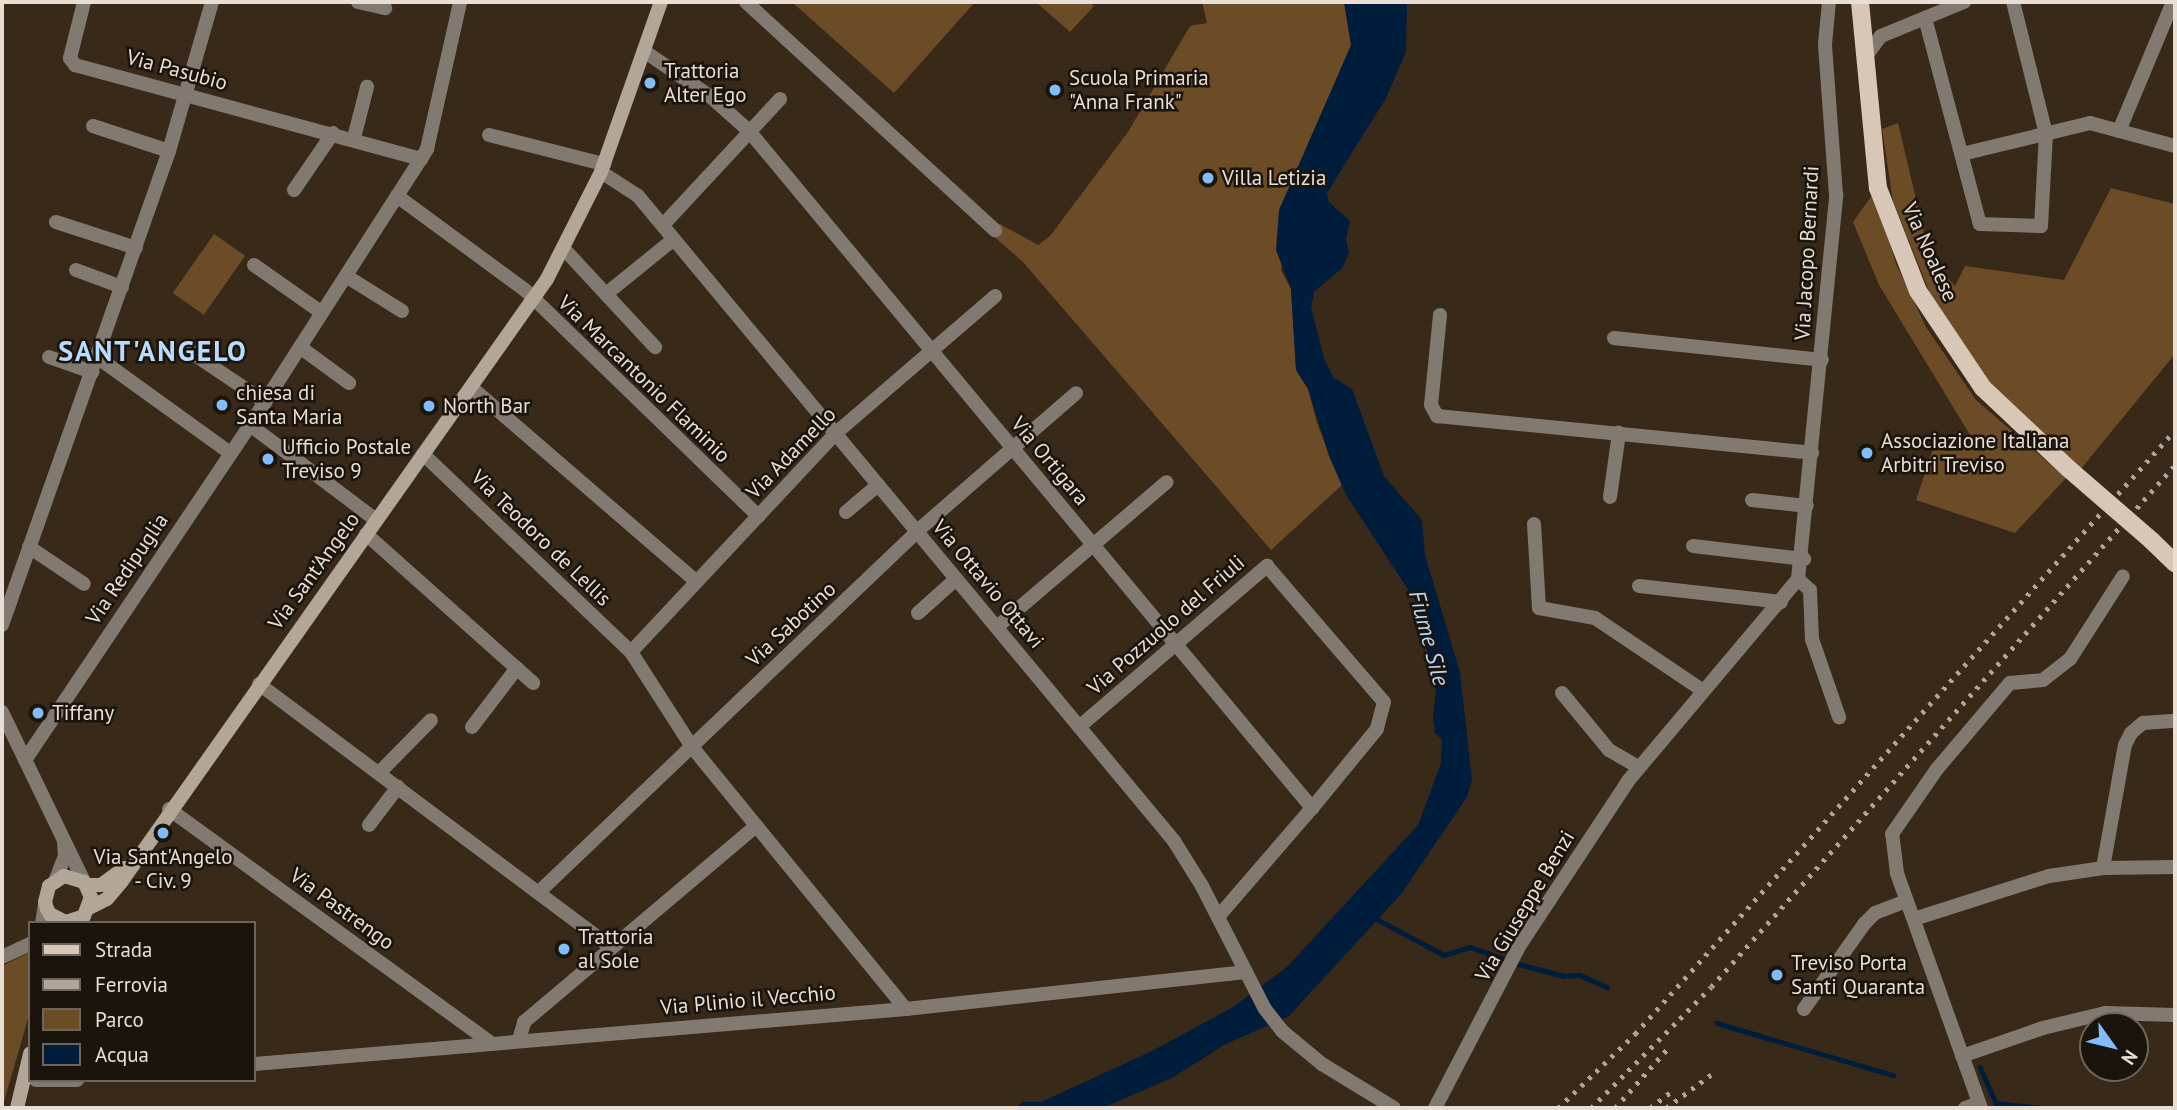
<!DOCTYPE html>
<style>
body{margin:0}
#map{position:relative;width:2177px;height:1110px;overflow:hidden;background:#382919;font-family:"PT Sans",sans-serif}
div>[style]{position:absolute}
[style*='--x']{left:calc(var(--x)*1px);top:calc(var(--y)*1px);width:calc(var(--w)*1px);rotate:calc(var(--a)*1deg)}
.green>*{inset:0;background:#6c4c26;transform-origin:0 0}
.water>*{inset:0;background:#001e3b}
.stream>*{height:4.5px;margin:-2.25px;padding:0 2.25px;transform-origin:2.25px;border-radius:2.25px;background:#001e3b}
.street>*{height:14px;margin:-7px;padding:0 7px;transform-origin:7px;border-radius:7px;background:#827a71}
.secondary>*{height:14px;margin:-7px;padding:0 7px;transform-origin:7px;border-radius:7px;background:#b2a698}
.primary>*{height:18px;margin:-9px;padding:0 9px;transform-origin:9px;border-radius:9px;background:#d8c7b6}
.rail>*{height:4.5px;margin-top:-2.25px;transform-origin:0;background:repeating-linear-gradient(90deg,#b1a599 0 3.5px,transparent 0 10.5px)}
.primary-bridge>*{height:18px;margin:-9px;padding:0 9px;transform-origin:9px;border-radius:9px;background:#d8c7b6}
.dots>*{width:19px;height:19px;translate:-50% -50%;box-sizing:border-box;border:4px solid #1a140c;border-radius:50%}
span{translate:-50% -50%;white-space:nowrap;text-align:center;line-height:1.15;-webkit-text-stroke:5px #1a140c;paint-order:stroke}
.street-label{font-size:21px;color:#e8ded4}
.poi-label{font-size:21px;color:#e8ded4}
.left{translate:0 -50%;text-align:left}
.water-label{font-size:23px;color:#b7d6f7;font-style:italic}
.district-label{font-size:28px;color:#b9dbfd;font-weight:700;letter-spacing:2px}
.frame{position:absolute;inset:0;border:4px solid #e8ded4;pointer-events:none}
.legend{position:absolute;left:28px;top:921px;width:228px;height:161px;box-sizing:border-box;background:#1a140c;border:2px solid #6c655c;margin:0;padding:9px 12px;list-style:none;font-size:21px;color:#e8ded4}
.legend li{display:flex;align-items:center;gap:14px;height:35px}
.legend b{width:35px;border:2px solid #6c655c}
.north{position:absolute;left:2079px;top:1012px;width:70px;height:70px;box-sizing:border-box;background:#1a140c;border:2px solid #6c655c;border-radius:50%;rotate:124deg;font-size:19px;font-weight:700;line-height:28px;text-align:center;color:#e8ded4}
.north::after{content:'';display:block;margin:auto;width:24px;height:32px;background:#81bdfa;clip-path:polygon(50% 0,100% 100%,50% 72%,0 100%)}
</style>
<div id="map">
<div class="green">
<i style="clip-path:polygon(792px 2px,975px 2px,894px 93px)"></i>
<i style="clip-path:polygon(1036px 2px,1089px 2px,1094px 6px,1070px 32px)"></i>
<i style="clip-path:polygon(1202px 2px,1344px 2px,1351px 45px,1298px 173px,1281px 270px,1291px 289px,1296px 370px,1308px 389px,1317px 423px,1342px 485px,1271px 550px,1023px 262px,991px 234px,1000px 224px,1038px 245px,1050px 236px,1128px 132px,1190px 26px,1207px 23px)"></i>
<i style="clip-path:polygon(1898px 123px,1930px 258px,1955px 286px,1965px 266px,2064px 280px,2111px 188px,2175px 204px,2175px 354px,2080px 470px,2026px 423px,1980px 372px,1937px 311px,1893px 201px,1882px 129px)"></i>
<i style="clip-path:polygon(1875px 191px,1896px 264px,1926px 327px,1976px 400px,2066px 478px,2015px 533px,1916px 500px,1936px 440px,1978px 448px,1879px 285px,1853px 222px)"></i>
<i style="left:214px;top:234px;width:38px;height:72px;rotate:35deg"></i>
<i style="clip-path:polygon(30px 952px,30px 1012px,2px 1108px,2px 966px)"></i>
</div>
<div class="water">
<i style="clip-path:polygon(1344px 2px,1407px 2px,1406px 52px,1386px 98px,1327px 193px,1329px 202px,1350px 221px,1346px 239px,1349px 253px,1342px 268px,1314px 292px,1311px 308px,1324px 358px,1333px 377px,1352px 389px,1384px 476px,1422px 520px,1425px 555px,1460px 672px,1472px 780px,1467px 797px,1402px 893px,1289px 1016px,1224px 1045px,1172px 1078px,1102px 1108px,1016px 1108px,1022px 1102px,1041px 1102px,1152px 1051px,1233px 1007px,1287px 967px,1418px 825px,1441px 763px,1442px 740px,1435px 733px,1433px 717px,1436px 689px,1415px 600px,1346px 495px,1329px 456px,1308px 389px,1296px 370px,1291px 289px,1276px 250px,1279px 210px,1351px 45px)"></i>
</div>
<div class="stream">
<i style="--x:1375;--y:918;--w:78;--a:28.2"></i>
<i style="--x:1444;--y:955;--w:27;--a:-17"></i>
<i style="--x:1470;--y:947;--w:34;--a:19"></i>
<i style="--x:1515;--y:963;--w:51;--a:14.9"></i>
<i style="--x:1564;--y:976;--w:16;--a:-4"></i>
<i style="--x:1580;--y:975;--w:30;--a:24"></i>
<i style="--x:1717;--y:1023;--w:184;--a:16.5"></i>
<i style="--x:1980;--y:1067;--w:39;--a:66"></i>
<i style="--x:1996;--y:1103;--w:48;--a:5.9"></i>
</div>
<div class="street">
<i style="--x:84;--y:2;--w:58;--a:104"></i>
<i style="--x:70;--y:58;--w:9;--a:54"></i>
<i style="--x:75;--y:65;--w:359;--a:15.2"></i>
<i style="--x:358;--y:2;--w:28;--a:13"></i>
<i style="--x:746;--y:2;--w:338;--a:42.5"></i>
<i style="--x:1925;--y:18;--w:213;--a:75.1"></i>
<i style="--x:1980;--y:224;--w:61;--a:1.9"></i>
<i style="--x:2041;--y:226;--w:92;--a:-86.9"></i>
<i style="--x:2046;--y:134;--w:136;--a:-104"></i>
<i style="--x:644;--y:51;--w:81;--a:34.5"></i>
<i style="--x:711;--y:97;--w:51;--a:41.8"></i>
<i style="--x:749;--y:131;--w:881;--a:50.25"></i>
<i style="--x:1312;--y:808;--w:144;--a:130.8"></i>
<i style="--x:1865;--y:57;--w:26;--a:-53"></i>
<i style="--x:1881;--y:36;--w:90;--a:-22.3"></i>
<i style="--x:93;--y:126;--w:80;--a:18.2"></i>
<i style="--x:2119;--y:131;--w:140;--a:-67.3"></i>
<i style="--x:489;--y:135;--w:119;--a:14.2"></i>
<i style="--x:354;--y:138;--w:53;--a:-75.7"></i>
<i style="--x:1962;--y:154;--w:132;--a:-13.6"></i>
<i style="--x:2090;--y:123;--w:88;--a:15.1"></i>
<i style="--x:601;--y:172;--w:44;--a:33"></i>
<i style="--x:638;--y:196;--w:839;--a:50.27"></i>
<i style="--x:1174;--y:841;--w:53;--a:58.1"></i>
<i style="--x:1202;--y:886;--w:138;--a:62.9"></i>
<i style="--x:1265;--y:1009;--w:28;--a:52"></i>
<i style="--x:1282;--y:1031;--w:52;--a:39.5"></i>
<i style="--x:1322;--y:1064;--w:84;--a:31.4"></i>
<i style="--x:294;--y:190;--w:69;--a:-55.6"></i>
<i style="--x:397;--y:196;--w:159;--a:36.3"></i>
<i style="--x:525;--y:290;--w:325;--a:44.1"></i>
<i style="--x:56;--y:222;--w:84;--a:18"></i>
<i style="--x:663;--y:225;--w:172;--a:-47.1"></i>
<i style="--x:564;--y:249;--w:134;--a:47.1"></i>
<i style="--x:254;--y:265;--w:83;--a:35.2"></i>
<i style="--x:76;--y:270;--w:49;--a:20.3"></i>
<i style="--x:346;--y:276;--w:66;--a:32"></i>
<i style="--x:606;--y:294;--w:87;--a:-39"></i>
<i style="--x:1440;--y:315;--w:90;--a:95.7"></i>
<i style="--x:1431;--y:405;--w:13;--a:61"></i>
<i style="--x:1437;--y:416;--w:377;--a:5.6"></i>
<i style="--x:1614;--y:338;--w:209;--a:6"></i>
<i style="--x:300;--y:347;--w:61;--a:36.3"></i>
<i style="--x:189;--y:351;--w:92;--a:33.9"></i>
<i style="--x:49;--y:357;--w:46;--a:19.2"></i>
<i style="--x:97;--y:357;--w:164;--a:35.8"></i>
<i style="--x:471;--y:387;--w:298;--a:40.8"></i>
<i style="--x:250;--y:425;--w:158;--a:37"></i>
<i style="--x:423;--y:454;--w:287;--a:43.6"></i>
<i style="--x:631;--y:652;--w:113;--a:57.3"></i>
<i style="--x:692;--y:747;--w:338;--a:50.8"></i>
<i style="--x:1610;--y:497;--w:65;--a:-82"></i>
<i style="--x:1752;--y:500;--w:55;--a:6.2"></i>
<i style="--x:846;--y:512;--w:42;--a:-40.2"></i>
<i style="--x:1534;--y:524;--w:84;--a:86.6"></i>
<i style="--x:1539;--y:608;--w:57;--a:10.1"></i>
<i style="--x:1595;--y:618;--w:129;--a:33.9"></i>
<i style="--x:366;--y:534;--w:224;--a:41.7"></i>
<i style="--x:1693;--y:546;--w:112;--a:6.7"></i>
<i style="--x:29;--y:547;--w:66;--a:33.9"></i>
<i style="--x:1798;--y:579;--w:16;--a:43"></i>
<i style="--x:1810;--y:590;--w:49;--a:87.7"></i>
<i style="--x:1812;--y:639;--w:83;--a:70.9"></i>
<i style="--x:1639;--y:586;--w:143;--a:6.4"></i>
<i style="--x:918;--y:613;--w:51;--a:-41.8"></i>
<i style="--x:2;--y:625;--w:503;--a:-70.59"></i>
<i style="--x:169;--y:151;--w:155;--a:-73.9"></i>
<i style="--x:997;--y:627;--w:223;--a:-40.5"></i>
<i style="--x:631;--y:652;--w:300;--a:-46.9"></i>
<i style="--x:836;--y:433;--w:210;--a:-40.7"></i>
<i style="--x:259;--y:684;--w:439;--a:36.8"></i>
<i style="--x:1562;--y:693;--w:74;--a:50.5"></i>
<i style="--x:1609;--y:750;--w:34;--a:30"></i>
<i style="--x:2;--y:712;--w:189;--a:64.2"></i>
<i style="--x:472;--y:727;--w:74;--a:-52.7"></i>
<i style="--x:1079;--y:727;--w:248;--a:-40.6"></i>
<i style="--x:1267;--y:566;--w:179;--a:49.3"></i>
<i style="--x:1384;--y:702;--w:28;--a:105"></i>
<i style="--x:1377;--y:729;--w:102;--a:129.4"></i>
<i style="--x:25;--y:760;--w:404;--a:-56.1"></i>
<i style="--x:250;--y:425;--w:328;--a:-57.3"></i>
<i style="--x:427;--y:149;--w:151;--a:-77.3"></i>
<i style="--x:379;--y:773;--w:74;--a:-45.5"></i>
<i style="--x:169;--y:809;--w:397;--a:36"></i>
<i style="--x:369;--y:825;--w:48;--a:-52.7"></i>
<i style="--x:2103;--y:868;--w:125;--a:-79.9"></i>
<i style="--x:2125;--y:745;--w:13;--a:-63"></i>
<i style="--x:2131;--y:733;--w:16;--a:-40"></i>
<i style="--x:2143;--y:723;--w:32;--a:-4"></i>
<i style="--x:56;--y:879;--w:25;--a:-69"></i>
<i style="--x:65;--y:856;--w:14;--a:-94"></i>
<i style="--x:540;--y:891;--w:528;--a:-43.62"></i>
<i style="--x:922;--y:527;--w:204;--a:-41"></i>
<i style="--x:1914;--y:919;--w:142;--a:-17.7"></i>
<i style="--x:2049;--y:876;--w:55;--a:-8.4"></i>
<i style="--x:2103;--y:868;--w:72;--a:-0.8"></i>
<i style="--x:42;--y:923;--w:19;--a:-81"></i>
<i style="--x:2;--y:957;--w:31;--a:-25"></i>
<i style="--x:1804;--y:1009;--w:105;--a:-54.7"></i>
<i style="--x:1865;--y:923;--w:14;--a:-45"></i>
<i style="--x:1875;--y:913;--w:34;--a:-21"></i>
<i style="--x:519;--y:1040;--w:19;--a:-74"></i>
<i style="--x:524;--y:1022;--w:304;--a:-40.2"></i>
<i style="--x:1962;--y:1056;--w:86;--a:-19.1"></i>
<i style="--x:2043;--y:1028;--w:64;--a:-13.6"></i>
<i style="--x:2105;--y:1013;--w:70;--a:1.6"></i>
<i style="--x:254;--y:1064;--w:654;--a:-4.82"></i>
<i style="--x:906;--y:1009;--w:342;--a:-6.2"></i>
<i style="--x:36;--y:1080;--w:41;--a:0"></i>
<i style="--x:1435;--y:1108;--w:184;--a:-62.5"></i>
<i style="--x:1520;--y:945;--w:196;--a:-56.6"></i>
<i style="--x:1628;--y:781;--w:264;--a:-49.9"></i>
<i style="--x:1798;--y:579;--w:386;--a:-84.3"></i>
<i style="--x:1836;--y:195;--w:151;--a:-94.2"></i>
<i style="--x:1825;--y:44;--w:42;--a:-84.6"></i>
<i style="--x:1965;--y:1108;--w:15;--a:-20"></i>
<i style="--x:1981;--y:1108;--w:250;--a:-109.7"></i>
<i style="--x:1897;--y:873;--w:39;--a:-97"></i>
<i style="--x:1892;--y:834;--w:79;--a:-55.3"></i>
<i style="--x:1937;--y:769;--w:113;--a:-49.7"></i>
<i style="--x:2010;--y:683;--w:33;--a:-5"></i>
<i style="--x:2043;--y:680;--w:34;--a:-38"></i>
<i style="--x:2070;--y:659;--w:98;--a:-57.4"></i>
</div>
<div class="secondary">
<i style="--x:86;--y:885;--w:15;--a:0"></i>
<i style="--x:101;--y:885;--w:29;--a:-36"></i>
<i style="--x:89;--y:908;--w:20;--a:-27"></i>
<i style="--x:107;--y:899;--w:23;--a:-50"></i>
<i style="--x:122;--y:881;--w:737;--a:-54.78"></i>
<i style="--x:547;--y:279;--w:120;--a:-63.2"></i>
<i style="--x:601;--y:172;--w:180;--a:-70.6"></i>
<i style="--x:50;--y:914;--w:18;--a:27"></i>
<i style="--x:66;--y:922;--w:19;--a:-18"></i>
<i style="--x:84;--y:916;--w:20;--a:-70"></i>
<i style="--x:91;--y:897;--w:17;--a:-115"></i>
<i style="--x:84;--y:882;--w:21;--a:-163"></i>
<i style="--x:64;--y:876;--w:18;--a:146"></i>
<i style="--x:49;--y:886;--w:16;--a:104"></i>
<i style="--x:45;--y:902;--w:7;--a:74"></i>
<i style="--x:47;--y:909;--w:6;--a:59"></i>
<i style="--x:50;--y:914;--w:11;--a:52"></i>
<i style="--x:17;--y:1108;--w:56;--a:-76.5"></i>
</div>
<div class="primary">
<i style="--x:1860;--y:2;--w:187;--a:84.5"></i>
<i style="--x:1878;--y:188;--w:110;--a:68.8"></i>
<i style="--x:1918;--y:291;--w:117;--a:56.2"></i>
<i style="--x:1983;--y:388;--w:118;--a:43.3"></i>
<i style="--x:2152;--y:541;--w:32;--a:44"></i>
</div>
<div class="rail">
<i style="--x:1558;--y:1108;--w:107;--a:-43.9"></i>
<i style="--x:1635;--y:1034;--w:810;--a:-48.2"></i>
<i style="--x:1591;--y:1108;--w:170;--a:-45.2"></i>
<i style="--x:1711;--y:987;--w:698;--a:-48.37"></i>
<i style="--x:1615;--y:1108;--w:80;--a:-48.5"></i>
<i style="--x:1650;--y:1108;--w:28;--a:-38"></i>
<i style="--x:1666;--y:1108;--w:62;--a:-36.5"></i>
</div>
<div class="primary-bridge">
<i style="--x:2069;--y:469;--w:110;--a:40.9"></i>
</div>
<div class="dots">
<i style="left:650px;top:83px;background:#81bdfa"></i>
<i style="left:1055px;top:90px;background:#81bdfa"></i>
<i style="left:1208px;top:178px;background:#81bdfa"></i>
<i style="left:222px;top:405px;background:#81bdfa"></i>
<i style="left:429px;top:406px;background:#81bdfa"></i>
<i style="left:1867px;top:453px;background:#81bdfa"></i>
<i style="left:268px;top:459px;background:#81bdfa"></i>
<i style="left:38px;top:713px;background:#81bdfa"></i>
<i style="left:163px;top:833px;background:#81bdfa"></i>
<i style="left:564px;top:949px;background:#81bdfa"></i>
<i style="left:1777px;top:975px;background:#81bdfa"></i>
</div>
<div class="street-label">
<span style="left:177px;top:70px;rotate:15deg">Via Pasubio</span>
<span style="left:1930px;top:252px;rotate:66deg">Via Noalese</span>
<span style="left:1807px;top:253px;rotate:-87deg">Via Jacopo Bernardi</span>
<span style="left:644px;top:379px;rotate:44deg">Via Marcantonio Flaminio</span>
<span style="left:791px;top:453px;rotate:-46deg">Via Adamello</span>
<span style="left:1050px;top:461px;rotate:50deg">Via Ortigara</span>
<span style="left:541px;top:538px;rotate:44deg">Via Teodoro de Lellis</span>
<span style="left:127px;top:569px;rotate:-56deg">Via Redipuglia</span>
<span style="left:314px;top:571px;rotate:-54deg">Via Sant'Angelo</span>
<span style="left:988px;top:584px;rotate:50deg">Via Ottavio Ottavi</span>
<span style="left:791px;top:624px;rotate:-43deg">Via Sabotino</span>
<span style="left:1166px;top:625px;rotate:-41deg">Via Pozzuolo del Friuli</span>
<span style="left:1525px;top:906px;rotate:-59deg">Via Giuseppe Benzi</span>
<span style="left:342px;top:909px;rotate:36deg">Via Pastrengo</span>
<span style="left:748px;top:1000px;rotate:-5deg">Via Plinio il Vecchio</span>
</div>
<div class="poi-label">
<span class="left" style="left:664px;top:83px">Trattoria<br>Alter Ego</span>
<span class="left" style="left:1069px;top:90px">Scuola Primaria<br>"Anna Frank"</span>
<span class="left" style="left:1222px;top:178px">Villa Letizia</span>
<span class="left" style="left:236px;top:405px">chiesa di<br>Santa Maria</span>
<span class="left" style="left:443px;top:406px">North Bar</span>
<span class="left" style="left:1881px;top:453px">Associazione Italiana<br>Arbitri Treviso</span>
<span class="left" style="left:282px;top:459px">Ufficio Postale<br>Treviso 9</span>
<span class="left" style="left:52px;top:713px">Tiffany</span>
<span style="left:163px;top:869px">Via Sant'Angelo<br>- Civ. 9</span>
<span class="left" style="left:578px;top:949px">Trattoria<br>al Sole</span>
<span class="left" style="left:1791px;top:975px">Treviso Porta<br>Santi Quaranta</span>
</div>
<div class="water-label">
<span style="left:1429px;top:638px;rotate:75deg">Fiume Sile</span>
</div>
<div class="district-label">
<span style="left:153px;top:351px">SANT'ANGELO</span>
</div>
<div class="frame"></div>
<ul class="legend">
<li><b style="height:9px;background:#d8c7b6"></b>Strada</li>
<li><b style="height:9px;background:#b1a599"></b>Ferrovia</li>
<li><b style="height:19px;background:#6c4c26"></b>Parco</li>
<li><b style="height:19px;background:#001e3b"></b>Acqua</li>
</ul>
<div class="north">N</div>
</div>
